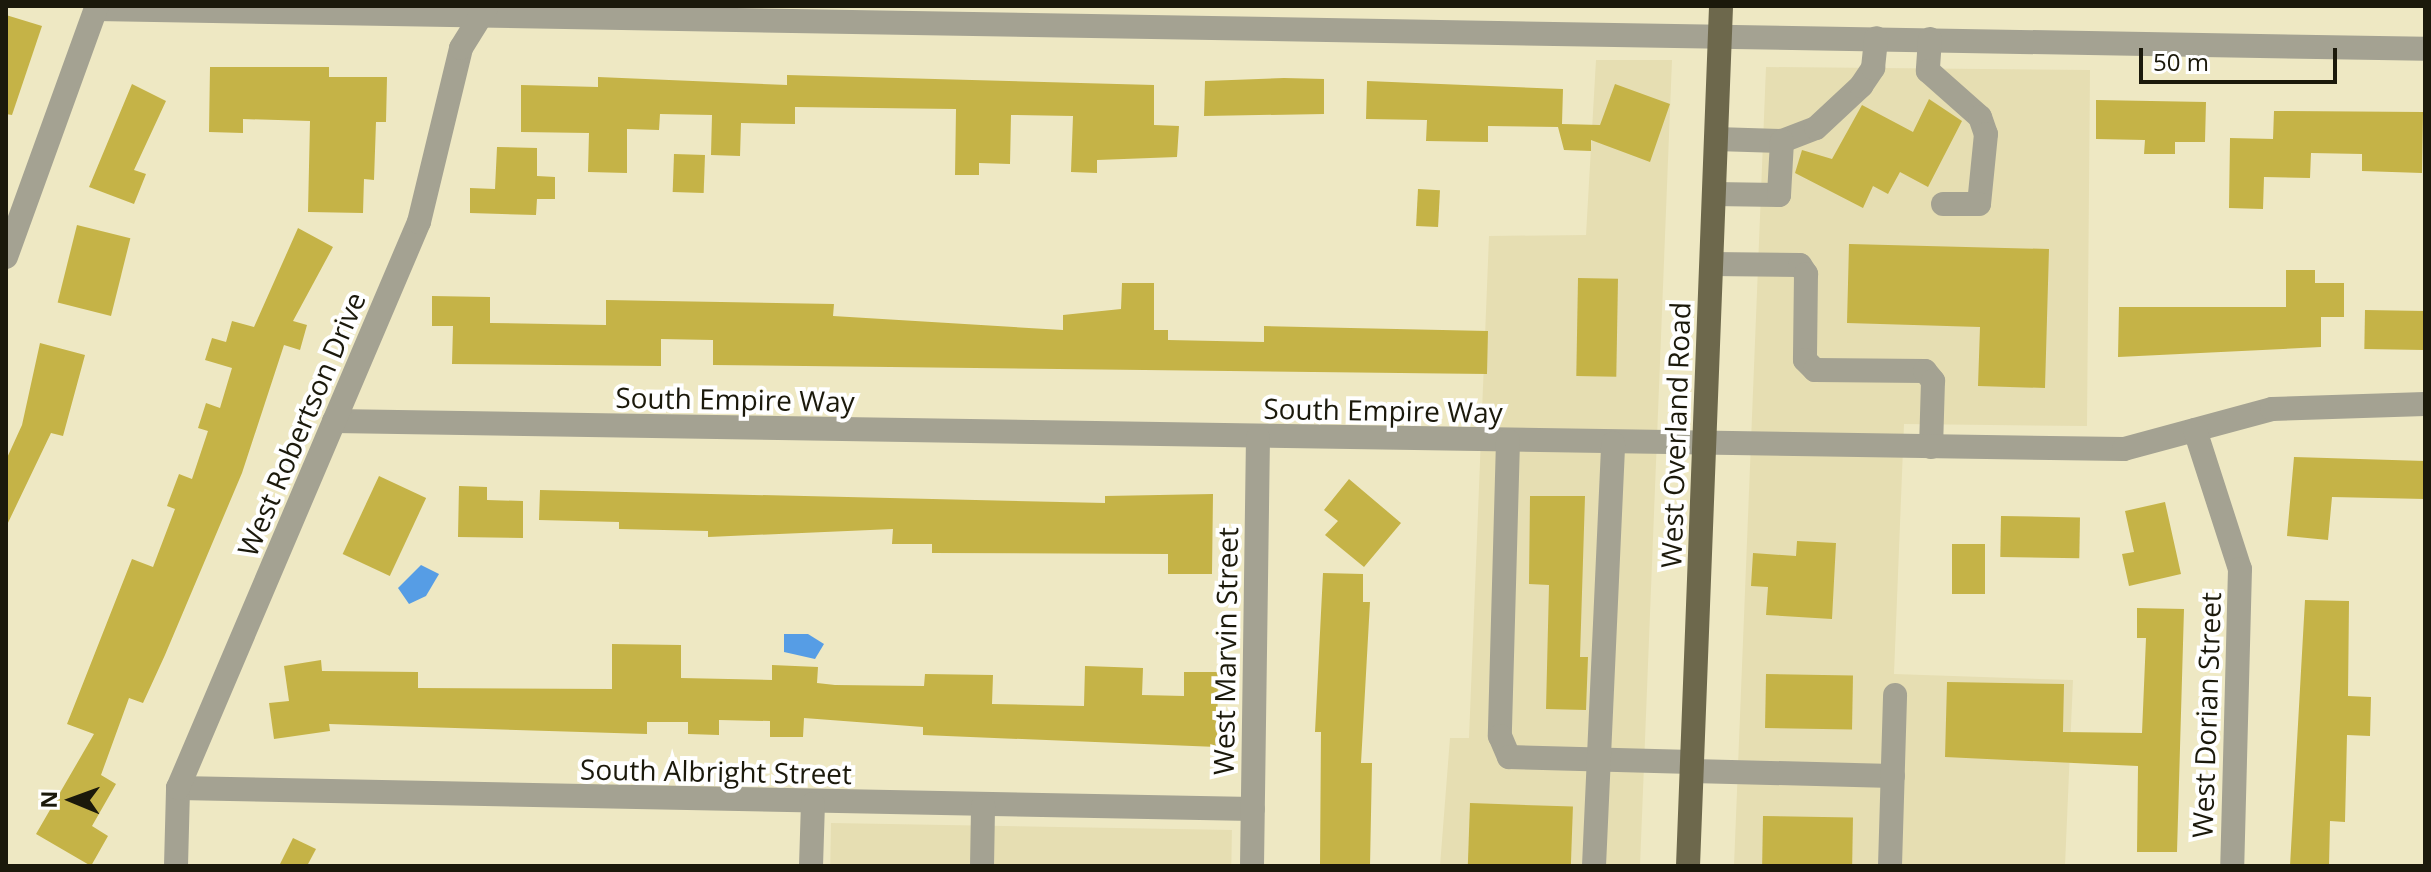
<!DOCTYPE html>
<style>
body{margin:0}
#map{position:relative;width:2431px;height:872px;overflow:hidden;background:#eee8c3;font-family:"Open Sans",sans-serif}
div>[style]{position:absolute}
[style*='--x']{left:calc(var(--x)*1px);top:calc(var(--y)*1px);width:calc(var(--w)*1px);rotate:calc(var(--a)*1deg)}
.built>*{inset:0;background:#e6deb2;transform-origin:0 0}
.water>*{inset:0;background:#569de5}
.building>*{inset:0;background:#c5b347;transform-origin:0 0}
.minor>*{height:24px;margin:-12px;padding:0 12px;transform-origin:12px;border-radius:12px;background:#a4a292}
.major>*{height:24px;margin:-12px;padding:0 12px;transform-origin:12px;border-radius:12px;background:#6d684c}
span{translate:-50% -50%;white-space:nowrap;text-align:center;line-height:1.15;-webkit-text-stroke:8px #fff;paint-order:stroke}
.street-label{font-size:28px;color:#1b190b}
.frame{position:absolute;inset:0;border:8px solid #1b190b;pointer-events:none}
.north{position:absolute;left:32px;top:760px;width:80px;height:80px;-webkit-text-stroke:6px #fff;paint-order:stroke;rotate:271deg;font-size:22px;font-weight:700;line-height:32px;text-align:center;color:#1b190b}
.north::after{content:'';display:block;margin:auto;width:28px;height:36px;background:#1b190b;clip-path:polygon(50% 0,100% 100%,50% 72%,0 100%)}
.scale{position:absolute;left:2139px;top:48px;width:198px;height:36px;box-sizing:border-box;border:4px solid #1b190b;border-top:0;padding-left:10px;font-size:24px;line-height:28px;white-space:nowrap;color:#1b190b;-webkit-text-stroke:6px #fff;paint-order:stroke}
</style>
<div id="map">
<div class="built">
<i style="clip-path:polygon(1596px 60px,1672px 60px,1640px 866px,1440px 866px,1450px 738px,1469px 738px,1489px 236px,1586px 235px)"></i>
<i style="clip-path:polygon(1766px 67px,2090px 70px,2087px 426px,1904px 424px,1894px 674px,2073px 680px,2065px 866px,1734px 866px)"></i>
<i style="left:831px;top:823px;width:401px;height:43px;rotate:1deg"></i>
</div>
<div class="water">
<i style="clip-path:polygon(421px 565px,439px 574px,426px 596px,409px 604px,398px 588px)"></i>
<i style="clip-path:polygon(784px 634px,808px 634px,824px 644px,815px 659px,784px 652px)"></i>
</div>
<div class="building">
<i style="clip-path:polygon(6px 15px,42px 26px,12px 115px,6px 114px)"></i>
<i style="clip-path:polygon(210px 67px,329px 67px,329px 77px,387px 77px,386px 122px,376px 122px,374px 180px,364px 179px,363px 213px,308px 212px,310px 121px,243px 119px,243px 133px,209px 132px)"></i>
<i style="clip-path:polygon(787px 75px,1154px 85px,1154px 125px,1179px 126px,1177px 157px,1097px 160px,1097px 173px,1071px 172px,1073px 116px,1011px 115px,1010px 164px,979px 163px,979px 175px,955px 175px,956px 109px,795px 107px,795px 124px,741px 123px,740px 156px,711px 155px,712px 115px,660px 114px,659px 130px,627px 129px,627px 173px,588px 172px,589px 133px,521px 132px,521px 85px,598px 87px,598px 77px,787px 85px)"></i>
<i style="clip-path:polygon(1284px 78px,1324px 79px,1324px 114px,1204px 116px,1205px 81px)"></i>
<i style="clip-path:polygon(1367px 81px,1563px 89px,1562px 124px,1600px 125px,1615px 84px,1670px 104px,1650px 162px,1591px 140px,1591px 151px,1564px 150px,1558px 127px,1488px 126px,1488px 142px,1426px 141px,1427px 120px,1366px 119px)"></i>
<i style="clip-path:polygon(132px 84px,166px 101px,134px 170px,146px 174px,134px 204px,89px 187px)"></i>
<i style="clip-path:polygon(1929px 99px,1962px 121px,1928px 187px,1900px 172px,1888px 194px,1873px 186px,1863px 208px,1795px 173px,1802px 150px,1832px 159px,1862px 105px,1913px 132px)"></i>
<i style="clip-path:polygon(2096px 100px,2206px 102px,2205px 142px,2175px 142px,2175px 154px,2144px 154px,2145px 140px,2096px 139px)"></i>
<i style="clip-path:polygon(2274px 111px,2423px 112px,2422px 173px,2362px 171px,2362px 154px,2311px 153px,2310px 178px,2264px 177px,2263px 209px,2229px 208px,2230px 138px,2273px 139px)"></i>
<i style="clip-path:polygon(497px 147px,537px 148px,537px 176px,555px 177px,555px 199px,537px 199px,536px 215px,470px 213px,470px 188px,495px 189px)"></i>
<i style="left:674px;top:154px;width:31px;height:38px;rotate:2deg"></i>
<i style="left:1418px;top:189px;width:22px;height:37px;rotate:3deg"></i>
<i style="left:77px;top:225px;width:55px;height:80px;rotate:14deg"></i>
<i style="clip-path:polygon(298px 228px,333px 247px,293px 321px,307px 325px,300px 350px,284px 345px,242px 473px,165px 655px,143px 703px,129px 698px,101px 775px,116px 784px,92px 826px,108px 836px,91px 866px,36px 834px,94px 734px,67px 724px,132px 559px,153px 567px,175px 509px,167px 506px,179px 474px,192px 479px,208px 431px,198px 428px,206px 403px,220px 408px,232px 368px,205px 360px,212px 338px,226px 342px,232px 321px,254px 327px)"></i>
<i style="clip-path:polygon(1849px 244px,2049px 249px,2045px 388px,1978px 386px,1980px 327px,1847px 323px)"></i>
<i style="clip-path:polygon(2286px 270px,2315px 270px,2315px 283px,2344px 283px,2344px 317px,2321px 317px,2321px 347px,2118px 357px,2119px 307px,2286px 307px)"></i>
<i style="left:1578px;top:278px;width:40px;height:98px;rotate:1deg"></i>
<i style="clip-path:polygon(1122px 283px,1154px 283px,1154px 330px,1168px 330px,1168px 340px,1264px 342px,1264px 326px,1488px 331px,1487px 374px,713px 365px,713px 340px,661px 339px,661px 366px,452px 364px,453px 326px,432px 326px,432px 296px,490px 297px,490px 323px,606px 325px,606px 300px,834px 304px,833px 316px,1063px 330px,1063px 315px,1121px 309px)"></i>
<i style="left:2365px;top:310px;width:60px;height:39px;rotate:1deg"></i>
<i style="clip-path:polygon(40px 343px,85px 355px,63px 436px,51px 433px,6px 527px,6px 460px,22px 425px)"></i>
<i style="clip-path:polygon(2294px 457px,2425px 461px,2425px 499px,2332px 497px,2328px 540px,2287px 536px)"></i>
<i style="left:379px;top:476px;width:52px;height:86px;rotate:25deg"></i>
<i style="clip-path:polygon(1349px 479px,1401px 523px,1364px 567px,1325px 535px,1338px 521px,1324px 510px)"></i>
<i style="clip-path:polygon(459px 486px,487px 487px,487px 500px,523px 501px,523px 538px,458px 537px)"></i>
<i style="clip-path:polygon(540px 490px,1105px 503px,1105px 496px,1213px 494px,1212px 574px,1168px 574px,1168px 554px,932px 553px,932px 544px,892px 544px,893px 529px,708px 537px,708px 531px,619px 529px,619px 522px,539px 520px)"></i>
<i style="clip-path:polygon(1530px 496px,1585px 496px,1580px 657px,1588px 657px,1586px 710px,1546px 709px,1549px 585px,1529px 584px)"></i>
<i style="clip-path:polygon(2165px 502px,2181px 574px,2129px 586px,2122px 554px,2134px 552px,2125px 511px)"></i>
<i style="left:2001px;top:516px;width:79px;height:41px;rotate:1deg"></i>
<i style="clip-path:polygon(1797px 541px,1836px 543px,1832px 619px,1766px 615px,1768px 587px,1751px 586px,1753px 553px,1796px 556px)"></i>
<i style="left:1952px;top:544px;width:33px;height:50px"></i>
<i style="clip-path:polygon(1323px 573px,1363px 574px,1363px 602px,1370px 602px,1361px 763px,1372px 763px,1370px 866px,1320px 866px,1321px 732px,1315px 732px)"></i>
<i style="clip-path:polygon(2305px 600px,2349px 601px,2348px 696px,2371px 697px,2370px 736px,2347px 735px,2345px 822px,2330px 821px,2329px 866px,2290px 866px)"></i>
<i style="clip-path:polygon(2137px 608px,2184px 609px,2177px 852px,2137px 852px,2138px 766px,1945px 757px,1947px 682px,2064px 684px,2063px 732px,2142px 733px,2146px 638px,2137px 638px)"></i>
<i style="clip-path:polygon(612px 644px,681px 645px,681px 678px,772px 680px,772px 665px,818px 667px,817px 683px,835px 685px,924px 686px,925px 674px,993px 675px,992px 704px,1084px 706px,1085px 666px,1143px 668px,1142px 695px,1184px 696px,1184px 672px,1218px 672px,1217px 747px,923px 735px,923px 727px,804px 718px,803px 737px,770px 737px,770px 721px,719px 720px,719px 735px,688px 734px,688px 722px,647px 722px,647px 734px,329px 724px,330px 731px,274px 739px,269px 703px,289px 701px,284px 666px,321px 660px,322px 671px,418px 672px,418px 688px,612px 689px)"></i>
<i style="left:1766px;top:674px;width:87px;height:54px;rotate:1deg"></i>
<i style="left:1470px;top:803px;width:103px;height:63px;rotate:2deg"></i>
<i style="left:1763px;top:816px;width:90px;height:50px;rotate:1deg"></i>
<i style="clip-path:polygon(293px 838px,316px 849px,307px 866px,279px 866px)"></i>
</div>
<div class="minor">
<i style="--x:96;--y:9;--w:2329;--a:0.98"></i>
<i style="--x:1930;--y:39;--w:32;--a:94"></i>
<i style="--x:1928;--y:71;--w:69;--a:41.5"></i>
<i style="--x:1980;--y:117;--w:18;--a:71"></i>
<i style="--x:1986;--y:134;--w:70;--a:95.7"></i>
<i style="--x:1979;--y:204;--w:36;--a:180"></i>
<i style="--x:1716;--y:139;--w:66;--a:1.7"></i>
<i style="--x:1782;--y:141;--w:36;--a:-21"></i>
<i style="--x:1816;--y:128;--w:62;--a:-43"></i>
<i style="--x:1861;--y:86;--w:22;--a:-56"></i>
<i style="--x:1873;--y:68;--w:30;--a:-84"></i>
<i style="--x:1714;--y:194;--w:65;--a:0.9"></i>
<i style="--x:1779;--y:195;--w:54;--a:-86.8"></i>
<i style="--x:6;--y:257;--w:267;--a:-70.1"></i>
<i style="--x:1712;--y:264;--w:88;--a:0.7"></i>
<i style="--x:1800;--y:265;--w:11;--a:56"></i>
<i style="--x:1806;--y:274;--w:86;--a:90.7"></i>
<i style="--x:1805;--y:360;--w:14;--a:45"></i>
<i style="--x:1815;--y:370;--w:110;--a:0.5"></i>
<i style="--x:1925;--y:371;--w:13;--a:51"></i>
<i style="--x:1933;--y:381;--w:66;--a:91.7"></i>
<i style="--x:334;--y:421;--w:1790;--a:0.9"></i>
<i style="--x:2124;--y:449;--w:153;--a:-15.1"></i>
<i style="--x:2272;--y:409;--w:153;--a:-1.9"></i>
<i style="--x:2195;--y:430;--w:146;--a:72.1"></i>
<i style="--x:2240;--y:569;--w:297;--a:91.5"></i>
<i style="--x:1508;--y:441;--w:295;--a:91.6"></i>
<i style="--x:1500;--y:736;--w:23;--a:67"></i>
<i style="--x:1509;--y:757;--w:183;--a:1.6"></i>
<i style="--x:1692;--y:771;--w:201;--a:1.4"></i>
<i style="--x:178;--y:788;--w:1075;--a:1.12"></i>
<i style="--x:176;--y:866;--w:78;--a:-88.5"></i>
<i style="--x:178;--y:788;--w:615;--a:-66.94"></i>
<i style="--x:419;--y:222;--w:179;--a:-76.4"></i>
<i style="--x:461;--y:48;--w:49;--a:-58.2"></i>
<i style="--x:811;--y:866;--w:62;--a:-88.2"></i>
<i style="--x:982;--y:866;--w:60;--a:-89"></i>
<i style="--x:1252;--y:866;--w:428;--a:-89.2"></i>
<i style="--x:1594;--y:866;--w:423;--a:-87.4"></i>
<i style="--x:1890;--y:866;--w:171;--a:-88.3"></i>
</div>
<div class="major">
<i style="--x:1688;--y:866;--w:861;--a:-87.8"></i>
</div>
<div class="street-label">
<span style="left:735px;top:399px;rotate:1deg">South Empire Way</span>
<span style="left:1383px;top:410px;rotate:1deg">South Empire Way</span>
<span style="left:301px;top:424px;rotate:-67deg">West Robertson Drive</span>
<span style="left:1675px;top:435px;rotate:-88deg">West Overland Road</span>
<span style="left:1225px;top:651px;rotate:-89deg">West Marvin Street</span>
<span style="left:2206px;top:715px;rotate:-88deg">West Dorian Street</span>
<span style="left:716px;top:771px;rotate:1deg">South Albright Street</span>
</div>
<div class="frame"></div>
<div class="north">N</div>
<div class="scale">50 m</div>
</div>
